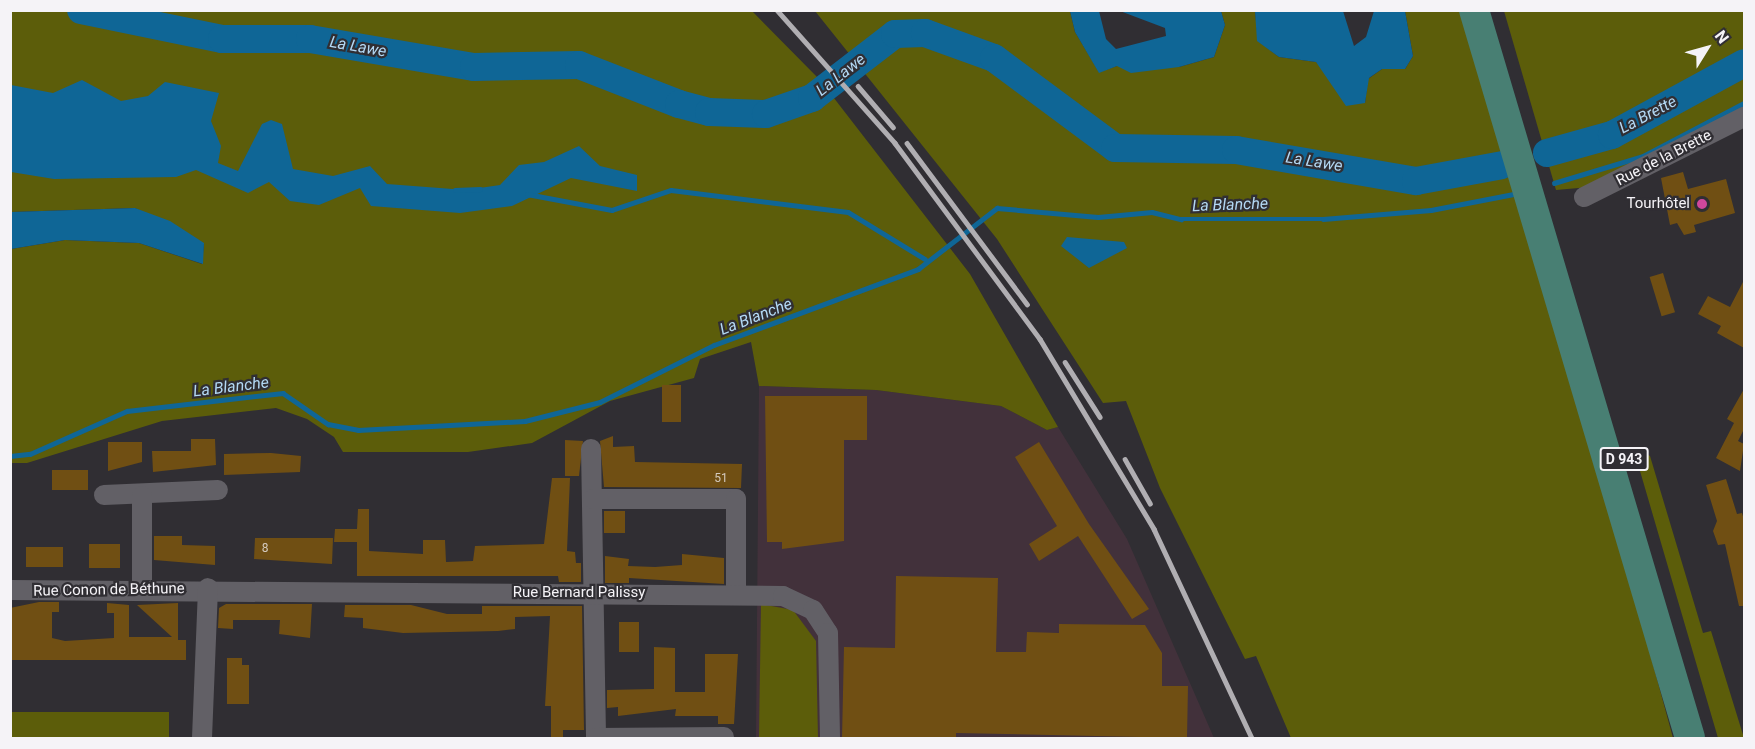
<!DOCTYPE html>
<meta charset="utf-8">
<style>
body{margin:0}
#map{position:relative;width:1755px;height:749px;overflow:hidden;background:#302e33;font-family:Roboto,sans-serif}
div>[style]{position:absolute}
[style*='--x']{left:calc(var(--x)*1px);top:calc(var(--y)*1px);width:calc(var(--w)*1px);rotate:calc(var(--a)*1deg)}
.industrial>*{inset:0;background:#42313b}
.green>*{inset:0;background:#5c5d0a;transform-origin:0 0}
.water>*{inset:0;background:#0f6696}
.stream>*{height:4.5px;margin:-2.25px;padding:0 2.25px;transform-origin:2.25px;border-radius:2.25px;background:#0f6696}
.river>*{height:28px;margin:-14px;padding:0 14px;transform-origin:14px;border-radius:14px;background:#0f6696}
.building>*{inset:0;background:#704f13;transform-origin:0 0}
.minor>*{height:20px;margin:-10px;padding:0 10px;transform-origin:10px;border-radius:10px;background:#626066}
.primary>*{height:30px;margin:-15px;padding:0 15px;transform-origin:15px;border-radius:15px;background:#487f73}
.rail>*{height:4.5px;margin:-2.25px;padding:0 2.25px;transform-origin:2.25px;border-radius:2.25px;background:#b0aeb2}
.dots>*{width:16px;height:16px;translate:-50% -50%;box-sizing:border-box;border:3px solid #302e33;border-radius:50%}
span{translate:-50% -50%;white-space:nowrap;text-align:center;line-height:1.15;-webkit-text-stroke:4.5px #302e33;paint-order:stroke}
.number-label{font-size:12px;color:#d4cabe}
.number-label span{-webkit-text-stroke-width:0}
.shield-label span{padding:2px 4px;background:#302e33;border:2px solid;border-radius:4px;-webkit-text-stroke-width:0}
.shield-label{font-size:14px;color:#f5f3f7;font-weight:700}
.street-label{font-size:15px;color:#f5f3f7}
.poi-label{font-size:15px;color:#f5f3f7}
.right{translate:-100% -50%;text-align:right}
.water-label{font-size:16px;color:#b3d8f4;font-style:italic}
.frame{position:absolute;inset:0;border:12px solid #f5f3f7;pointer-events:none}
.north{position:absolute;left:1677px;top:18px;width:60px;height:60px;-webkit-text-stroke:4px #302e33;paint-order:stroke;rotate:53deg;font-size:16px;font-weight:700;line-height:24px;text-align:center;color:#f5f3f7}
.north::after{content:'';display:block;margin:auto;width:21px;height:27px;background:#f5f3f7;clip-path:polygon(50% 0,100% 100%,50% 72%,0 100%)}
</style>
<div id="map">
<div class="industrial">
<i style="clip-path:polygon(759px 386px,876px 390px,1001px 406px,1047px 430px,1058px 427px,1127px 539px,1214px 738px,756px 738px)"></i>
</div>
<div class="green">
<i style="clip-path:polygon(11px 10px,752px 11px,820px 80px,970px 274px,1058px 427px,1047px 430px,1001px 406px,876px 390px,759px 386px,751px 342px,700px 359px,694px 378px,610px 401px,532px 443px,468px 452px,343px 452px,334px 437px,307px 419px,276px 408px,162px 421px,27px 463px,11px 463px,11px 249px,65px 240px,139px 243px,202px 264px,204px 244px,135px 208px,11px 212px)"></i>
<i style="clip-path:polygon(815px 11px,1070px 11px,1075px 32px,1099px 72px,1117px 66px,1179px 67px,1214px 57px,1225px 25px,1221px 11px,1255px 11px,1258px 41px,1279px 57px,1316px 62px,1365px 103px,1368px 79px,1382px 69px,1405px 69px,1413px 56px,1405px 11px,1465px 11px,1588px 425px,1673px 738px,1291px 738px,1256px 656px,1245px 659px,1160px 488px,1126px 401px,1103px 403px,997px 239px)"></i>
<i style="clip-path:polygon(1504px 11px,1744px 11px,1744px 111px,1590px 187px,1556px 190px)"></i>
<i style="clip-path:polygon(1633px 447px,1650px 456px,1703px 633px,1711px 631px,1744px 738px,1718px 738px)"></i>
<i style="clip-path:polygon(761px 604px,793px 610px,816px 641px,818px 738px,759px 738px)"></i>
<i style="left:11px;top:712px;width:158px;height:26px"></i>
</div>
<div class="water">
<i style="clip-path:polygon(1070px 11px,1099px 11px,1106px 39px,1116px 49px,1166px 36px,1165px 28px,1120px 11px,1221px 11px,1225px 25px,1214px 57px,1179px 67px,1131px 73px,1117px 66px,1099px 73px,1075px 32px)"></i>
<i style="clip-path:polygon(1255px 11px,1343px 11px,1354px 46px,1366px 37px,1374px 11px,1405px 11px,1413px 56px,1405px 69px,1382px 69px,1369px 78px,1365px 103px,1346px 106px,1316px 62px,1279px 57px,1257px 41px)"></i>
<i style="clip-path:polygon(82px 80px,121px 101px,148px 96px,165px 82px,219px 93px,211px 121px,221px 146px,218px 163px,238px 171px,262px 124px,271px 120px,282px 124px,293px 169px,333px 176px,370px 166px,387px 184px,466px 190px,500px 185px,519px 165px,544px 162px,579px 146px,600px 166px,637px 175px,637px 191px,571px 178px,512px 206px,460px 213px,371px 206px,360px 188px,319px 205px,290px 201px,269px 182px,248px 193px,196px 170px,176px 177px,54px 179px,11px 172px,11px 85px,53px 93px)"></i>
<i style="clip-path:polygon(135px 208px,170px 221px,204px 243px,203px 264px,139px 243px,65px 240px,11px 249px,11px 212px)"></i>
<i style="clip-path:polygon(1067px 237px,1124px 242px,1127px 248px,1089px 268px,1061px 246px)"></i>
</div>
<div class="stream">
<i style="--x:1554;--y:183;--w:93;--a:-16.9"></i>
<i style="--x:1643;--y:156;--w:114;--a:-27.7"></i>
<i style="--x:455;--y:190;--w:25;--a:-2"></i>
<i style="--x:527;--y:194;--w:86;--a:10.7"></i>
<i style="--x:612;--y:210;--w:62;--a:-18.7"></i>
<i style="--x:671;--y:190;--w:178;--a:7.1"></i>
<i style="--x:848;--y:212;--w:90;--a:31.4"></i>
<i style="--x:10;--y:456;--w:20;--a:-6"></i>
<i style="--x:30;--y:454;--w:106;--a:-23.9"></i>
<i style="--x:127;--y:411;--w:157;--a:-6.6"></i>
<i style="--x:283;--y:393;--w:55;--a:34.6"></i>
<i style="--x:328;--y:424;--w:31;--a:11"></i>
<i style="--x:358;--y:430;--w:167;--a:-3.1"></i>
<i style="--x:525;--y:421;--w:77;--a:-14.2"></i>
<i style="--x:600;--y:402;--w:127;--a:-26.6"></i>
<i style="--x:714;--y:345;--w:218;--a:-20.4"></i>
<i style="--x:918;--y:269;--w:100;--a:-37.7"></i>
<i style="--x:997;--y:208;--w:101;--a:5.1"></i>
<i style="--x:1098;--y:217;--w:54;--a:-5.3"></i>
<i style="--x:1152;--y:212;--w:30;--a:14"></i>
<i style="--x:1181;--y:219;--w:142;--a:0"></i>
<i style="--x:1323;--y:219;--w:108;--a:-4.8"></i>
<i style="--x:1431;--y:210;--w:85;--a:-10.9"></i>
</div>
<div class="river">
<i style="--x:81;--y:10;--w:144;--a:11.6"></i>
<i style="--x:222;--y:39;--w:88;--a:0"></i>
<i style="--x:310;--y:39;--w:166;--a:9.7"></i>
<i style="--x:474;--y:67;--w:105;--a:-1.1"></i>
<i style="--x:579;--y:65;--w:107;--a:21.3"></i>
<i style="--x:679;--y:104;--w:31;--a:15"></i>
<i style="--x:709;--y:112;--w:57;--a:2"></i>
<i style="--x:766;--y:114;--w:49;--a:-19.2"></i>
<i style="--x:812;--y:98;--w:105;--a:-37.6"></i>
<i style="--x:895;--y:34;--w:30;--a:-2"></i>
<i style="--x:925;--y:33;--w:73;--a:19.9"></i>
<i style="--x:994;--y:58;--w:151;--a:36.6"></i>
<i style="--x:1115;--y:148;--w:121;--a:0.9"></i>
<i style="--x:1236;--y:150;--w:183;--a:9.8"></i>
<i style="--x:1416;--y:181;--w:87;--a:-10.5"></i>
<i style="--x:1547;--y:153;--w:67;--a:-15.5"></i>
<i style="--x:1612;--y:135;--w:150;--a:-28.6"></i>
</div>
<div class="building">
<i style="clip-path:polygon(1683px 172px,1688px 189px,1726px 179px,1735px 213px,1694px 225px,1696px 232px,1684px 235px,1677px 223px,1670px 225px,1661px 178px)"></i>
<i style="left:1663px;top:273px;width:41px;height:14px;rotate:73deg"></i>
<i style="clip-path:polygon(1744px 280px,1744px 348px,1717px 333px,1721px 326px,1698px 314px,1708px 296px,1730px 307px)"></i>
<i style="left:681px;top:385px;width:37px;height:19px;rotate:90deg"></i>
<i style="clip-path:polygon(1744px 389px,1744px 429px,1738px 441px,1744px 444px,1740px 471px,1716px 458px,1734px 423px,1727px 419px)"></i>
<i style="clip-path:polygon(765px 396px,867px 396px,867px 440px,844px 440px,844px 541px,782px 549px,782px 542px,767px 542px)"></i>
<i style="clip-path:polygon(613px 436px,613px 447px,634px 446px,635px 462px,742px 464px,741px 488px,604px 487px,600px 441px)"></i>
<i style="clip-path:polygon(191px 439px,215px 439px,216px 465px,153px 472px,152px 451px,191px 451px)"></i>
<i style="clip-path:polygon(565px 440px,583px 441px,579px 476px,565px 476px)"></i>
<i style="clip-path:polygon(108px 442px,142px 442px,142px 462px,108px 471px)"></i>
<i style="clip-path:polygon(1039px 442px,1089px 524px,1149px 609px,1132px 619px,1078px 536px,1039px 561px,1029px 544px,1057px 526px,1015px 457px)"></i>
<i style="clip-path:polygon(271px 453px,301px 456px,300px 472px,224px 475px,224px 454px)"></i>
<i style="left:52px;top:470px;width:36px;height:20px"></i>
<i style="clip-path:polygon(552px 478px,570px 478px,567px 551px,575px 552px,576px 563px,581px 563px,581px 582px,559px 582px,558px 576px,357px 576px,357px 542px,334px 542px,335px 529px,357px 529px,358px 509px,369px 509px,369px 551px,423px 554px,423px 540px,445px 540px,446px 562px,473px 561px,475px 546px,544px 544px)"></i>
<i style="clip-path:polygon(1726px 479px,1737px 514px,1742px 513px,1744px 520px,1744px 606px,1739px 606px,1725px 544px,1718px 545px,1713px 531px,1717px 521px,1706px 485px)"></i>
<i style="left:604px;top:511px;width:21px;height:22px"></i>
<i style="clip-path:polygon(154px 536px,182px 536px,182px 545px,215px 546px,215px 565px,154px 560px)"></i>
<i style="clip-path:polygon(255px 538px,333px 538px,332px 564px,254px 559px)"></i>
<i style="left:89px;top:544px;width:31px;height:24px"></i>
<i style="left:63px;top:547px;width:20px;height:37px;rotate:90deg"></i>
<i style="clip-path:polygon(682px 554px,724px 558px,724px 584px,629px 578px,629px 583px,605px 583px,605px 556px,629px 559px,628px 566px,655px 567px,682px 565px)"></i>
<i style="clip-path:polygon(896px 576px,998px 578px,996px 652px,1026px 652px,1027px 632px,1059px 633px,1059px 624px,1145px 625px,1162px 653px,1162px 686px,1188px 686px,1187px 738px,956px 733px,956px 738px,842px 738px,844px 647px,895px 648px)"></i>
<i style="clip-path:polygon(39px 602px,59px 602px,59px 612px,52px 612px,52px 638px,65px 641px,114px 638px,114px 613px,107px 613px,107px 603px,129px 605px,129px 637px,172px 637px,137px 605px,178px 603px,178px 640px,186px 640px,186px 660px,11px 660px,10px 608px)"></i>
<i style="clip-path:polygon(226px 604px,312px 604px,310px 638px,279px 634px,280px 620px,233px 620px,233px 629px,218px 628px,219px 608px)"></i>
<i style="clip-path:polygon(345px 605px,411px 605px,447px 614px,482px 614px,482px 606px,582px 606px,584px 730px,563px 730px,563px 738px,551px 738px,551px 706px,545px 706px,550px 616px,515px 617px,515px 629px,498px 631px,403px 633px,363px 628px,363px 618px,344px 617px)"></i>
<i style="left:619px;top:622px;width:20px;height:30px"></i>
<i style="clip-path:polygon(654px 647px,675px 648px,675px 692px,705px 692px,705px 654px,738px 654px,734px 724px,718px 724px,718px 716px,675px 716px,676px 709px,618px 716px,618px 707px,607px 708px,607px 690px,654px 689px)"></i>
<i style="clip-path:polygon(227px 658px,242px 658px,242px 665px,249px 665px,249px 704px,227px 704px)"></i>
</div>
<div class="minor">
<i style="--x:1584;--y:197;--w:179;--a:-26.6"></i>
<i style="--x:591;--y:449;--w:289;--a:89"></i>
<i style="--x:104;--y:495;--w:114;--a:-2.5"></i>
<i style="--x:593;--y:499;--w:143;--a:0"></i>
<i style="--x:736;--y:499;--w:93;--a:90"></i>
<i style="--x:142;--y:589;--w:93;--a:-90"></i>
<i style="--x:10;--y:590;--w:773;--a:0.44"></i>
<i style="--x:783;--y:596;--w:33;--a:25"></i>
<i style="--x:813;--y:610;--w:27;--a:57"></i>
<i style="--x:828;--y:633;--w:105;--a:88.9"></i>
<i style="--x:202;--y:738;--w:150;--a:-87.7"></i>
<i style="--x:596;--y:738;--w:128;--a:-0.4"></i>
</div>
<div class="primary">
<i style="--x:1474;--y:10;--w:759;--a:73.47"></i>
</div>
<div class="rail">
<i style="--x:777;--y:10;--w:178;--a:48.4"></i>
<i style="--x:895;--y:143;--w:244;--a:53.5"></i>
<i style="--x:1040;--y:339;--w:222;--a:59"></i>
<i style="--x:1154;--y:529;--w:231;--a:64.9"></i>
<i style="--x:858;--y:86;--w:54;--a:49.5"></i>
<i style="--x:907;--y:143;--w:201;--a:53.3"></i>
<i style="--x:1065;--y:362;--w:65;--a:57.5"></i>
<i style="--x:1125;--y:459;--w:51;--a:60.4"></i>
</div>
<div class="dots">
<i style="left:1702px;top:204px;background:#d1479c"></i>
</div>
<div class="number-label">
<span style="left:721px;top:479px">51</span>
<span style="left:265px;top:549px">8</span>
</div>
<div class="shield-label">
<span style="left:1624px;top:459px">D 943</span>
</div>
<div class="street-label">
<span style="left:1664px;top:158px;rotate:-27deg">Rue de la Brette</span>
<span style="left:109px;top:590px;rotate:-1deg">Rue Conon de Béthune</span>
<span style="left:579px;top:593px">Rue Bernard Palissy</span>
</div>
<div class="poi-label">
<span class="right" style="left:1690px;top:204px">Tourhôtel</span>
</div>
<div class="water-label">
<span style="left:358px;top:47px;rotate:10deg">La Lawe</span>
<span style="left:841px;top:75px;rotate:-38deg">La Lawe</span>
<span style="left:1648px;top:115px;rotate:-28deg">La Brette</span>
<span style="left:1314px;top:162px;rotate:9deg">La Lawe</span>
<span style="left:1230px;top:205px;rotate:-2deg">La Blanche</span>
<span style="left:756px;top:317px;rotate:-21deg">La Blanche</span>
<span style="left:231px;top:387px;rotate:-7deg">La Blanche</span>
</div>
<div class="frame"></div>
<div class="north">N</div>
</div>
